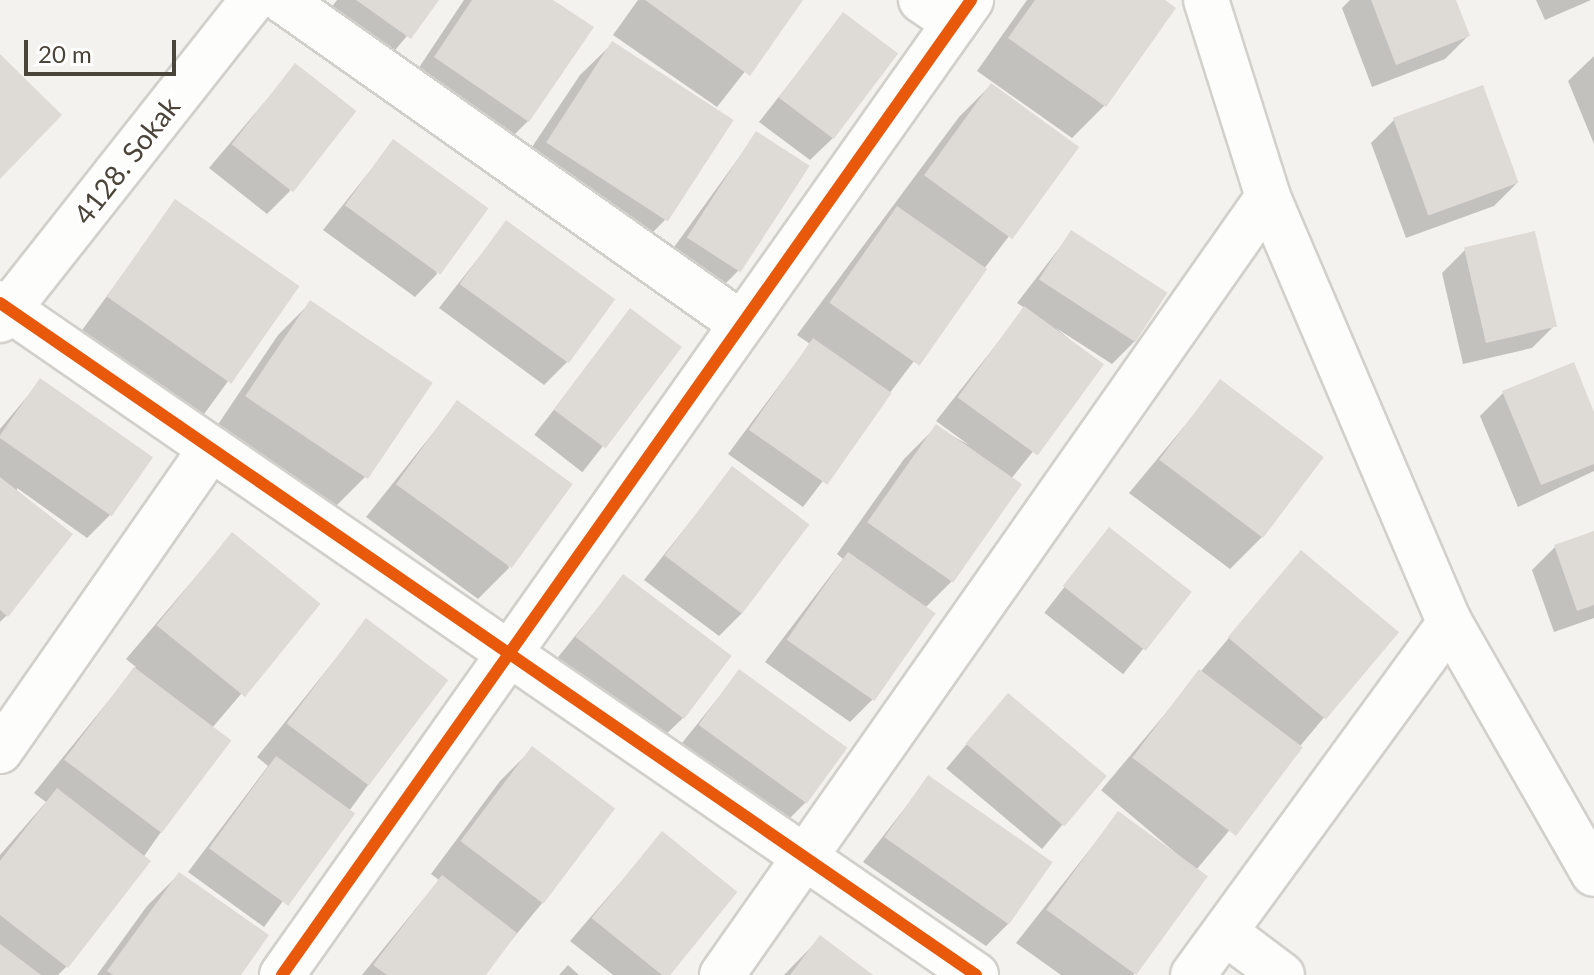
<!DOCTYPE html>
<style>
body{margin:0}
#map{position:relative;width:1594px;height:975px;overflow:hidden;background:#f4f2ee;font-family:Lato,sans-serif}
div>[style]{position:absolute}
[style*='--x']{left:calc(var(--x)*1px);top:calc(var(--y)*1px);width:calc(var(--w)*1px);rotate:calc(var(--a)*1deg)}
.shadow>*{inset:0;background:#0003;transform-origin:0 0}
.building>*{inset:0;background:#dedbd6;transform-origin:0 0}
.roads{filter:drop-shadow(2px 0 #d2d0cb) drop-shadow(-2px 0 #d2d0cb) drop-shadow(0 2px #d2d0cb) drop-shadow(0 -2px #d2d0cb)}
.minor>*{height:44px;margin:-22px;padding:0 22px;transform-origin:22px;border-radius:22px;background:#fdfdfc}
.cycleway>*{height:12px;margin:-6px;padding:0 6px;transform-origin:6px;border-radius:6px;background:#e8590c}
span{translate:-50% -50%;white-space:nowrap;text-align:center;line-height:1.15;-webkit-text-stroke:6px #fff;paint-order:stroke}
.street-label{font-size:28px;color:#4b4439}
.scale{position:absolute;left:24px;top:40px;width:152px;height:36px;box-sizing:border-box;border:4px solid #4b4439;border-top:0;padding-left:10px;font-size:24px;line-height:28px;white-space:nowrap;color:#4b4439;-webkit-text-stroke:6px #fff;paint-order:stroke}
</style>
<div id="map">
<div class="shadow">
<i style="clip-path:polygon(337px 0,437px 0,386px 61px,325px 16px)"></i>
<i style="clip-path:polygon(464px 0,549px 0,528px 121px,496px 153px,404px 90px)"></i>
<i style="clip-path:polygon(638px 0,801px 0,717px 107px,613px 35px)"></i>
<i style="clip-path:polygon(1027px 0,1161px 0,1104px 106px,1072px 138px,977px 71px)"></i>
<i style="clip-path:polygon(1350px 0,1454px 0,1468px 36px,1445px 59px,1372px 87px,1342px 8px)"></i>
<i style="clip-path:polygon(1536px 0,1591px 0,1545px 20px)"></i>
<i style="clip-path:polygon(843px 15px,833px 138px,810px 160px,759px 122px)"></i>
<i style="clip-path:polygon(612px 44px,730px 121px,664px 221px,632px 253px,514px 174px,580px 75px)"></i>
<i style="clip-path:polygon(1594px 56px,1594px 144px,1568px 81px)"></i>
<i style="clip-path:polygon(295px 66px,290px 191px,267px 214px,209px 168px)"></i>
<i style="clip-path:polygon(991px 85px,1076px 148px,803px 507px,728px 454px,810px 344px,797px 335px,959px 117px)"></i>
<i style="clip-path:polygon(1394px 120px,1517px 183px,1494px 206px,1406px 238px,1371px 143px)"></i>
<i style="clip-path:polygon(756px 134px,738px 271px,715px 294px,664px 261px)"></i>
<i style="clip-path:polygon(393px 142px,437px 274px,415px 297px,323px 230px)"></i>
<i style="left:176px;top:201px;width:148px;height:163px;rotate:36deg"></i>
<i style="clip-path:polygon(506px 223px,567px 362px,544px 385px,439px 308px)"></i>
<i style="clip-path:polygon(1071px 233px,1135px 341px,1112px 364px,1056px 328px,1101px 366px,1011px 479px,952px 581px,924px 609px,873px 699px,850px 722px,765px 662px,843px 559px,837px 554px,904px 459px,936px 427px,969px 445px,936px 421px,1025px 308px,1017px 303px)"></i>
<i style="clip-path:polygon(1465px 250px,1555px 325px,1532px 348px,1463px 364px,1442px 273px)"></i>
<i style="clip-path:polygon(310px 303px,429px 384px,365px 477px,333px 509px,215px 429px,278px 335px)"></i>
<i style="left:631px;top:311px;width:61px;height:157px;rotate:38deg"></i>
<i style="clip-path:polygon(41px 380px,110px 515px,87px 538px,17px 488px,7px 615px,0 622px,0 429px)"></i>
<i style="clip-path:polygon(1221px 382px,1262px 537px,1230px 569px,1129px 493px)"></i>
<i style="clip-path:polygon(1503px 393px,1594px 417px,1594px 471px,1518px 507px,1480px 416px)"></i>
<i style="clip-path:polygon(457px 403px,509px 568px,478px 599px,366px 517px)"></i>
<i style="clip-path:polygon(732px 469px,742px 613px,719px 636px,644px 580px)"></i>
<i style="left:1109px;top:530px;width:100px;height:105px;rotate:38deg"></i>
<i style="clip-path:polygon(1594px 533px,1594px 618px,1554px 632px,1532px 570px,1555px 547px)"></i>
<i style="clip-path:polygon(232px 534px,318px 604px,212px 728px,161px 832px,66px 967px,58px 975px,0 975px,0 855px,46px 802px,34px 793px,136px 667px,126px 659px)"></i>
<i style="left:1301px;top:552px;width:124px;height:311px;rotate:40deg"></i>
<i style="clip-path:polygon(623px 577px,683px 718px,660px 740px,554px 662px)"></i>
<i style="clip-path:polygon(366px 621px,445px 680px,264px 927px,188px 872px,268px 766px,257px 757px)"></i>
<i style="clip-path:polygon(739px 672px,806px 802px,783px 825px,678px 748px)"></i>
<i style="left:1008px;top:695px;width:125px;height:96px;rotate:40deg"></i>
<i style="clip-path:polygon(532px 749px,612px 809px,543px 902px,483px 975px,362px 975px,439px 880px,431px 874px,500px 781px)"></i>
<i style="clip-path:polygon(929px 777px,1009px 923px,986px 946px,863px 862px)"></i>
<i style="clip-path:polygon(1118px 814px,1205px 876px,1133px 975px,1061px 975px,1016px 943px)"></i>
<i style="clip-path:polygon(662px 834px,734px 893px,668px 975px,613px 975px,570px 941px)"></i>
<i style="clip-path:polygon(179px 874px,238px 975px,97px 975px,147px 906px)"></i>
<i style="clip-path:polygon(820px 938px,869px 975px,784px 975px)"></i>
<i style="clip-path:polygon(568px 965px,579px 975px,559px 975px)"></i>
</div>
<div class="building">
<i style="clip-path:polygon(356px 0,439px 0,411px 39px)"></i>
<i style="clip-path:polygon(472px 0,553px 0,594px 27px,529px 122px,434px 57px)"></i>
<i style="clip-path:polygon(645px 0,803px 0,750px 76px)"></i>
<i style="clip-path:polygon(1035px 0,1165px 0,1176px 8px,1106px 107px,1008px 38px)"></i>
<i style="clip-path:polygon(1371px 0,1456px 0,1470px 36px,1396px 65px)"></i>
<i style="left:843px;top:12px;width:69px;height:107px;rotate:37deg"></i>
<i style="left:612px;top:41px;width:145px;height:121px;rotate:33deg"></i>
<i style="clip-path:polygon(0 54px,62px 115px,0 179px)"></i>
<i style="left:295px;top:63px;width:78px;height:103px;rotate:38deg"></i>
<i style="left:991px;top:83px;width:109px;height:114px;rotate:36deg"></i>
<i style="left:1483px;top:85px;width:104px;height:96px;rotate:70deg"></i>
<i style="left:756px;top:131px;width:64px;height:127px;rotate:33deg"></i>
<i style="left:393px;top:139px;width:118px;height:82px;rotate:36deg"></i>
<i style="left:175px;top:199px;width:152px;height:119px;rotate:35deg"></i>
<i style="left:897px;top:206px;width:110px;height:118px;rotate:35deg"></i>
<i style="left:506px;top:220px;width:135px;height:79px;rotate:36deg"></i>
<i style="left:1071px;top:230px;width:115px;height:59px;rotate:33deg"></i>
<i style="left:1535px;top:231px;width:98px;height:73px;rotate:77deg"></i>
<i style="left:310px;top:300px;width:148px;height:116px;rotate:34deg"></i>
<i style="left:1024px;top:306px;width:99px;height:113px;rotate:36deg"></i>
<i style="left:630px;top:308px;width:65px;height:127px;rotate:37deg"></i>
<i style="left:813px;top:338px;width:96px;height:112px;rotate:35deg"></i>
<i style="clip-path:polygon(1574px 362px,1594px 412px,1594px 464px,1541px 485px,1502px 391px)"></i>
<i style="left:40px;top:378px;width:138px;height:72px;rotate:35deg"></i>
<i style="left:1220px;top:379px;width:130px;height:101px;rotate:37deg"></i>
<i style="left:457px;top:400px;width:143px;height:104px;rotate:36deg"></i>
<i style="left:936px;top:424px;width:105px;height:120px;rotate:35deg"></i>
<i style="left:732px;top:466px;width:97px;height:112px;rotate:37deg"></i>
<i style="clip-path:polygon(0 477px,73px 534px,8px 617px,0 610px)"></i>
<i style="left:1109px;top:527px;width:105px;height:75px;rotate:38deg"></i>
<i style="clip-path:polygon(1594px 531px,1594px 605px,1577px 611px,1554px 545px)"></i>
<i style="left:232px;top:532px;width:114px;height:120px;rotate:39deg"></i>
<i style="left:1301px;top:550px;width:128px;height:114px;rotate:40deg"></i>
<i style="left:848px;top:552px;width:107px;height:107px;rotate:35deg"></i>
<i style="left:623px;top:574px;width:136px;height:79px;rotate:37deg"></i>
<i style="left:366px;top:618px;width:103px;height:132px;rotate:37deg"></i>
<i style="left:134px;top:667px;width:122px;height:116px;rotate:37deg"></i>
<i style="left:739px;top:669px;width:134px;height:69px;rotate:36deg"></i>
<i style="left:1199px;top:669px;width:130px;height:111px;rotate:37deg"></i>
<i style="left:1008px;top:693px;width:129px;height:66px;rotate:40deg"></i>
<i style="left:532px;top:746px;width:104px;height:119px;rotate:37deg"></i>
<i style="left:276px;top:756px;width:98px;height:114px;rotate:36deg"></i>
<i style="left:928px;top:775px;width:152px;height:76px;rotate:35deg"></i>
<i style="clip-path:polygon(57px 788px,151px 861px,68px 968px,0 915px,0 861px)"></i>
<i style="left:1118px;top:811px;width:111px;height:122px;rotate:36deg"></i>
<i style="left:662px;top:831px;width:97px;height:112px;rotate:39deg"></i>
<i style="clip-path:polygon(179px 872px,269px 935px,241px 975px,113px 975px,107px 971px)"></i>
<i style="clip-path:polygon(442px 875px,517px 933px,486px 975px,387px 975px,373px 965px)"></i>
<i style="clip-path:polygon(820px 935px,873px 975px,790px 975px)"></i>
<i style="clip-path:polygon(0 944px,41px 975px,0 975px)"></i>
</div>
<div class="roads">
<div class="minor">
<i style="--x:282;--y:0;--w:559;--a:35.17"></i>
<i style="--x:921;--y:0;--w:41;--a:34.1"></i>
<i style="--x:1206;--y:0;--w:207;--a:72.5"></i>
<i style="--x:1268;--y:197;--w:463;--a:66.9"></i>
<i style="--x:1450;--y:623;--w:289;--a:60.2"></i>
<i style="--x:0;--y:303;--w:1185;--a:34.55"></i>
<i style="--x:0;--y:320;--w:408;--a:-51.7"></i>
<i style="--x:0;--y:751;--w:369;--a:-55.1"></i>
<i style="--x:1226;--y:933;--w:70;--a:36.9"></i>
<i style="--x:282;--y:975;--w:1194;--a:-54.75"></i>
<i style="--x:722;--y:975;--w:950;--a:-54.94"></i>
<i style="--x:1193;--y:975;--w:436;--a:-53.9"></i>
</div>
</div>
<div class="cycleway">
<i style="--x:0;--y:303;--w:1185;--a:34.55"></i>
<i style="--x:282;--y:975;--w:1194;--a:-54.75"></i>
</div>
<div class="street-label">
<span style="left:126px;top:160px;rotate:-52deg">4128. Sokak</span>
</div>
<div class="scale">20 m</div>
</div>
